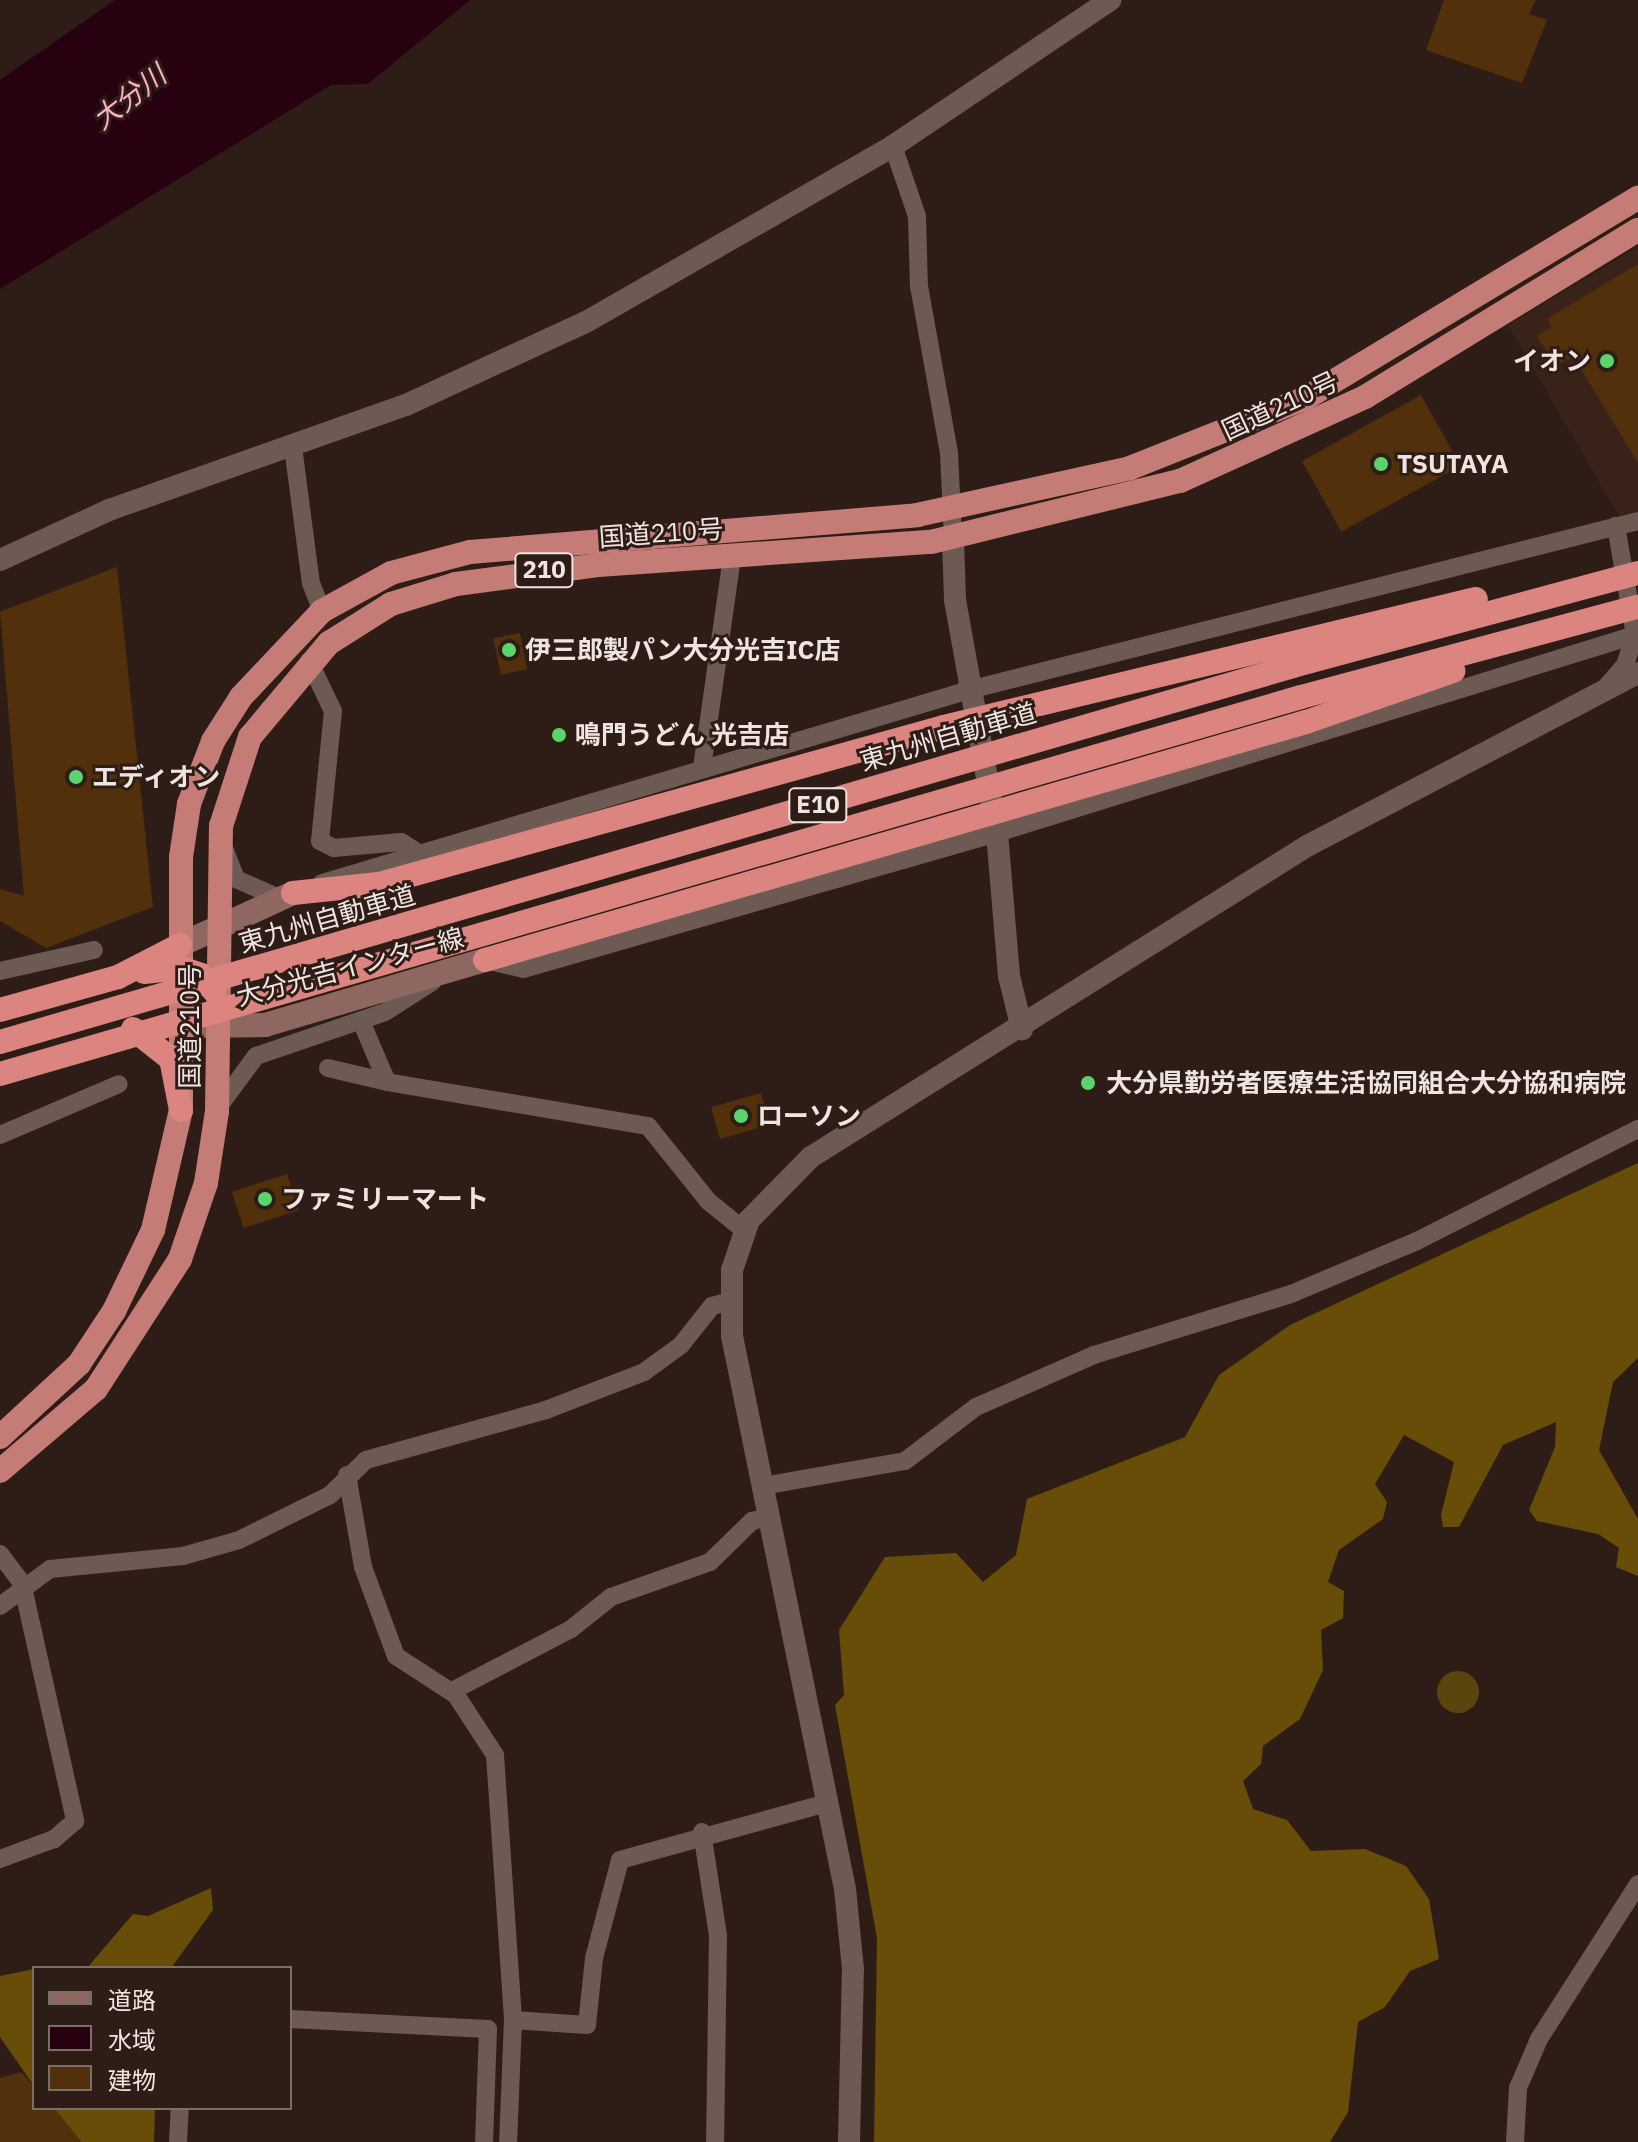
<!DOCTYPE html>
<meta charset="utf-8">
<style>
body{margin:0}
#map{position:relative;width:1638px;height:2142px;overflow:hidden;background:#2e1d17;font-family:"IBM Plex Sans","Noto Sans JP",sans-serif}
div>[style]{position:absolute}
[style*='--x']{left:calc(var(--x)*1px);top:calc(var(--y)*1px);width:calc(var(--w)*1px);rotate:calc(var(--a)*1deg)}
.built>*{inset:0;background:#392319}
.green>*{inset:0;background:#5b450f}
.round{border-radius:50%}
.forest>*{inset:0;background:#674d07}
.water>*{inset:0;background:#280110}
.building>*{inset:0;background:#52300b;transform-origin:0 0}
.minor>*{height:18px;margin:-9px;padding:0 9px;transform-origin:9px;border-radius:9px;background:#6d5a52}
.tertiary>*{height:22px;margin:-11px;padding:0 11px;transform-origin:11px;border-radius:11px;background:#6d5a52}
.secondary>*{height:24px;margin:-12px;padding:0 12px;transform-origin:12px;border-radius:12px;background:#8e6760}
.trunk>*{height:24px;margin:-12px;padding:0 12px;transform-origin:12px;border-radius:12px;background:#c57c77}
.motorway>*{height:24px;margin:-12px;padding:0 12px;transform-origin:12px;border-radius:12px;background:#db8480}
.dots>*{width:22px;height:22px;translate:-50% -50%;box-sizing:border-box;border:4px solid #2e1d17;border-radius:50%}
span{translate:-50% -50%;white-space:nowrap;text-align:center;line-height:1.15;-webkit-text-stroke:6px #2e1d17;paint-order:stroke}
.shield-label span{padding:2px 6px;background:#2e1d17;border:2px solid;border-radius:6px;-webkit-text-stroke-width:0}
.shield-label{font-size:24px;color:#efe4df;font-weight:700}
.poi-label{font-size:26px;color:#efe4df;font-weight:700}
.right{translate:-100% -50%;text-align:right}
.left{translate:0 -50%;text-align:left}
.street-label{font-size:26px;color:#efe4df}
.water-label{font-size:28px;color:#fcafc3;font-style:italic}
.legend{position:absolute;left:32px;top:1966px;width:260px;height:144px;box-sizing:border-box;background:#2e1d17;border:2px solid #7b6d67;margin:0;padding:10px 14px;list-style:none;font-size:24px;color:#efe4df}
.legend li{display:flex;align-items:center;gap:16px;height:40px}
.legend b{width:40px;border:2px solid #7b6d67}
</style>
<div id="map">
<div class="built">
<i style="clip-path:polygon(1638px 247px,1638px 512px,1619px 516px,1508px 325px)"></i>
</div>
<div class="green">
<i class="round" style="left:1437px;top:1671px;width:42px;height:42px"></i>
</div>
<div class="forest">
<i style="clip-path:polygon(1638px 1163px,1638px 1358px,1613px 1382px,1599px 1450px,1638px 1519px,1638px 1576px,1616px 1567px,1619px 1548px,1598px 1534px,1537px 1521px,1529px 1510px,1555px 1447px,1556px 1422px,1503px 1445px,1459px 1527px,1443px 1527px,1441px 1515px,1454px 1462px,1404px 1435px,1375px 1484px,1387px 1502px,1383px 1519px,1339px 1550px,1328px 1582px,1344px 1591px,1343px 1618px,1321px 1630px,1323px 1670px,1300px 1719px,1263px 1746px,1261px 1764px,1243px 1781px,1253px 1809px,1287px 1820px,1311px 1851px,1365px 1849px,1406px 1866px,1429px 1899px,1439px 1959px,1410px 1971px,1385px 2007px,1358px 2022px,1348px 2112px,1330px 2142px,874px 2142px,877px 1938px,835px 1705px,844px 1695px,839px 1630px,885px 1557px,956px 1553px,983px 1582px,1016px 1555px,1027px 1499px,1185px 1437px,1219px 1375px,1290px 1325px)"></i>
<i style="clip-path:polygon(211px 1888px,213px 1910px,171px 1968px,87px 1968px,133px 1914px,148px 1916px)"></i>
<i style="clip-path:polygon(34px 1969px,34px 2086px,0 2037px,0 1976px)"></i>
<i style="clip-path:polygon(54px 2108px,155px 2108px,154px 2142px,81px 2142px)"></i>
</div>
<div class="water">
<i style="clip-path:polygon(115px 0,470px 0,368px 84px,331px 85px,0 289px,0 80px)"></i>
</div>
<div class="building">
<i style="clip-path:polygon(1444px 0,1536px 0,1529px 14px,1547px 20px,1522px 83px,1426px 50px)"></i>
<i style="clip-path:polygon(1638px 264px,1638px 463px,1573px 356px,1556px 366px,1537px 336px,1552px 327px,1547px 319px)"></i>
<i style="left:1421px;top:395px;width:81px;height:136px;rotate:61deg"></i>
<i style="clip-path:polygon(117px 567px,153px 907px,46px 948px,0 921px,0 889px,24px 896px,0 612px)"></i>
<i style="left:520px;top:633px;width:37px;height:27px;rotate:79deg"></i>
<i style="left:761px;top:1093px;width:33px;height:52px;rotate:74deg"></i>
<i style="left:287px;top:1174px;width:38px;height:58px;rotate:72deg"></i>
<i style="clip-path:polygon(21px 2072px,34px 2086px,34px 2108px,54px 2108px,81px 2142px,0 2142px,0 2078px)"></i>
</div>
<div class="minor">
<i style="--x:893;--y:146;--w:74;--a:71.1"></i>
<i style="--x:917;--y:216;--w:70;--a:88.4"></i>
<i style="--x:919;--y:286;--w:170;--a:79.8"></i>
<i style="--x:949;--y:453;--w:86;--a:87.3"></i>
<i style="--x:293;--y:447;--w:137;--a:82.5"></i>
<i style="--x:311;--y:583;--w:30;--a:69"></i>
<i style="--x:309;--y:661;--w:55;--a:64.4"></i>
<i style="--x:333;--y:711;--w:131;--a:95.7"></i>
<i style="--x:320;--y:841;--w:16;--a:27"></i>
<i style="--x:334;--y:848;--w:67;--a:-5.1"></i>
<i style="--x:401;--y:842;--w:19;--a:32"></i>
<i style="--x:1606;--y:687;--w:29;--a:-49"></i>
<i style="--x:1625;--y:665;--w:32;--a:-72"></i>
<i style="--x:1635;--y:635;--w:111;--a:-99.9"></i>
<i style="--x:702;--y:768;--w:213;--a:-81.9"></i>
<i style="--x:224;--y:848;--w:33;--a:69"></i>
<i style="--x:236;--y:879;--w:47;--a:23.8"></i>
<i style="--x:322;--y:883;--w:675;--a:-16.61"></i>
<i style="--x:969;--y:690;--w:690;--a:-14.18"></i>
<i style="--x:485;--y:960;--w:39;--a:13"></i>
<i style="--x:523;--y:969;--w:493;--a:-16"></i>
<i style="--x:997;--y:833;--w:671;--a:-17.25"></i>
<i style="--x:0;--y:971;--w:96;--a:-12.6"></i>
<i style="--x:361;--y:1021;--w:66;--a:66.9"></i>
<i style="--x:387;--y:1082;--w:265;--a:9.6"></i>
<i style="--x:648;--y:1126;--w:96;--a:51.3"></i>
<i style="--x:708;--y:1201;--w:46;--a:38.9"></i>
<i style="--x:328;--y:1068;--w:61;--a:13.3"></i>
<i style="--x:220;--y:1105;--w:61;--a:-53.7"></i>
<i style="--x:256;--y:1056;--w:136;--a:-18.8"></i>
<i style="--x:385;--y:1012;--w:56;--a:-32.6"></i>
<i style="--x:0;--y:1135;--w:129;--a:-23.2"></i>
<i style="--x:347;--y:1475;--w:93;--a:80.1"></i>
<i style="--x:363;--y:1567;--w:95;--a:69.7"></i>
<i style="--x:396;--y:1656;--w:72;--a:33"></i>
<i style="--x:456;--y:1695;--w:72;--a:57"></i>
<i style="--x:495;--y:1755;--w:266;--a:86.1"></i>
<i style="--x:513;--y:2020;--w:122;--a:92.3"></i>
<i style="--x:763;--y:1486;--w:144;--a:-10"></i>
<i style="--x:905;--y:1461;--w:89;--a:-37.3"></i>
<i style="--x:976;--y:1407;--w:129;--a:-23.8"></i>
<i style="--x:1094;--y:1355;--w:206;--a:-17.2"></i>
<i style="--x:1291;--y:1294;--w:137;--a:-22.8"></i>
<i style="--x:1417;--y:1241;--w:248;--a:-26.9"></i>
<i style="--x:0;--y:1554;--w:36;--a:53"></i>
<i style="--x:22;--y:1583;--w:244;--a:77.4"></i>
<i style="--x:75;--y:1821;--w:28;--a:139"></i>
<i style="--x:54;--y:1839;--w:58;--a:159.7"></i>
<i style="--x:0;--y:1606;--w:62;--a:-36.5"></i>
<i style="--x:50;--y:1569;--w:134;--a:-5.6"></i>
<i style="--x:183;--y:1556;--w:58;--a:-15.9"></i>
<i style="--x:239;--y:1540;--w:102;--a:-26.3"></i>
<i style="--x:330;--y:1495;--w:50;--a:-44.2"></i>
<i style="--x:366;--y:1460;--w:187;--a:-15.5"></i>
<i style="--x:546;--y:1410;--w:105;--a:-21.2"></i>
<i style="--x:644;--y:1372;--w:46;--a:-36.1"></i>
<i style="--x:681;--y:1345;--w:50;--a:-51.5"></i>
<i style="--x:712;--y:1306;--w:20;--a:-15"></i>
<i style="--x:452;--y:1691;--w:134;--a:-27.5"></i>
<i style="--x:571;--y:1629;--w:51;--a:-38.7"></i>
<i style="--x:611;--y:1597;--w:105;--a:-19.5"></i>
<i style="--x:710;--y:1562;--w:59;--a:-44.3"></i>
<i style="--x:752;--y:1521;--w:17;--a:-13"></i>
<i style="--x:702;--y:1832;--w:104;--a:81.2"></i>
<i style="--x:718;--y:1935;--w:207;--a:90.8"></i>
<i style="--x:290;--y:2019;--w:198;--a:2.9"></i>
<i style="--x:488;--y:2029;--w:113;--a:92"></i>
<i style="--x:513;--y:2020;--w:74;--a:3.9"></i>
<i style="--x:587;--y:2025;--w:67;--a:-84"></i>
<i style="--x:594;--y:1958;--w:101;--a:-75.1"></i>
<i style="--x:620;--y:1860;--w:215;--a:-15.4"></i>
<i style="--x:178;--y:2142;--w:34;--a:-87"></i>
<i style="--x:1515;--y:2142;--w:54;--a:-86.8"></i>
<i style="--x:1518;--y:2088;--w:53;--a:-66.8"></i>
<i style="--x:1539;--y:2039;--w:184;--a:-57.4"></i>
</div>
<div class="tertiary">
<i style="--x:953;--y:539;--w:61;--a:88.1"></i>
<i style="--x:955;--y:600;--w:237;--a:79.8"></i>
<i style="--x:997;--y:833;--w:144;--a:85.2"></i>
<i style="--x:1009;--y:976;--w:55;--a:76.2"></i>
<i style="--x:0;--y:560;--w:120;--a:-24.6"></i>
<i style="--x:109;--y:510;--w:315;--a:-19.5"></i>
<i style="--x:406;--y:405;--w:198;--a:-24.8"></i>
<i style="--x:586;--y:322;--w:354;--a:-29.8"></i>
<i style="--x:893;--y:146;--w:262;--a:-33.9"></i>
<i style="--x:849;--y:2142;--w:173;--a:-88.7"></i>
<i style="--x:853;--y:1969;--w:80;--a:-95.7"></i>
<i style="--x:845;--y:1889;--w:564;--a:-101.55"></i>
<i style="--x:732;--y:1336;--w:66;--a:-90"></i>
<i style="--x:732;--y:1270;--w:53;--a:-71.2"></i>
<i style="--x:749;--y:1220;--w:88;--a:-45.5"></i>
<i style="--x:811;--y:1157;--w:585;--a:-32.09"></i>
<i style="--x:1307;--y:846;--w:373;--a:-27.6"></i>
</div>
<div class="secondary">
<i style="--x:180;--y:945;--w:124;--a:-24.7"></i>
<i style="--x:197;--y:1026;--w:68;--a:-0.8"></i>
<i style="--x:265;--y:1025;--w:229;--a:-16.5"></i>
</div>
<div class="trunk">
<i style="--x:0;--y:1437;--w:108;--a:-42.7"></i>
<i style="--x:79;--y:1364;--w:64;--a:-56.6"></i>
<i style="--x:114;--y:1311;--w:90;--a:-64.3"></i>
<i style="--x:153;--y:1230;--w:123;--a:-76.9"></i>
<i style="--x:181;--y:1110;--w:253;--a:-90"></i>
<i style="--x:181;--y:857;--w:54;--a:-81.4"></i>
<i style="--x:189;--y:804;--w:67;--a:-69.1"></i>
<i style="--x:213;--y:741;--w:52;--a:-57.5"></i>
<i style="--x:241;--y:697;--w:118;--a:-46.7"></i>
<i style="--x:322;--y:611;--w:79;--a:-28.8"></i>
<i style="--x:391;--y:573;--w:82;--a:-14.9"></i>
<i style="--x:470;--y:552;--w:449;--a:-4.7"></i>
<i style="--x:917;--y:515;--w:218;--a:-12.4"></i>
<i style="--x:1130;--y:468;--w:189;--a:-21.7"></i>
<i style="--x:1306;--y:398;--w:388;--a:-31.1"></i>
<i style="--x:0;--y:1471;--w:126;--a:-40.5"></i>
<i style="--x:96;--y:1389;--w:155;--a:-57.1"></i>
<i style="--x:180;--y:1259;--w:80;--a:-71.1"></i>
<i style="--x:206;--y:1183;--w:73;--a:-81.3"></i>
<i style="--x:217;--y:1111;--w:285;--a:-89.2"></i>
<i style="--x:221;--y:826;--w:94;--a:-72"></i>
<i style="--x:250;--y:737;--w:123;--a:-50"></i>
<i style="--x:329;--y:643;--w:73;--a:-32.2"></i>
<i style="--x:391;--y:604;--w:68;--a:-17.1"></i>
<i style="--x:456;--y:584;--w:143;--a:-7.6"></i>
<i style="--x:598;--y:565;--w:334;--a:-4"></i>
<i style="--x:931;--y:542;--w:256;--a:-13.8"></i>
<i style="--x:1180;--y:481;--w:203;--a:-24.4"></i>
<i style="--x:1365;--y:397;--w:320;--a:-31.5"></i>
</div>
<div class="motorway">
<i style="--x:293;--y:893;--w:86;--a:-6"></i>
<i style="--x:379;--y:884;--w:586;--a:-15.53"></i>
<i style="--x:944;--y:727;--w:547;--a:-13.53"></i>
<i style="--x:485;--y:960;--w:855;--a:-16.17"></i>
<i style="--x:1306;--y:722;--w:156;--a:-19.1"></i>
<i style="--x:144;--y:972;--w:37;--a:-6"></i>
<i style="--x:181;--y:968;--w:21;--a:19"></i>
<i style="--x:201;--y:975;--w:21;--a:51"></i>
<i style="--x:0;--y:1010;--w:123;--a:-15.6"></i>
<i style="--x:118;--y:977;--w:70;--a:-27.3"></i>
<i style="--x:133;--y:1029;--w:48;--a:38.3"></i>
<i style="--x:171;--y:1059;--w:52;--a:78.9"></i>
<i style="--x:0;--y:1042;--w:1347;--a:-16.21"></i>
<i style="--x:1293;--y:666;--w:357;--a:-15.1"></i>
<i style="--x:0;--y:1074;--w:1355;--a:-16.16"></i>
<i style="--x:1301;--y:697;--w:349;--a:-15"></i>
</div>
<div class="dots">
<i style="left:1607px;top:361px;background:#5ad56e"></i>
<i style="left:1381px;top:464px;background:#5ad56e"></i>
<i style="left:509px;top:650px;background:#5ad56e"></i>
<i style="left:559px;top:735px;background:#5ad56e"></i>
<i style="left:76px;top:777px;background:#5ad56e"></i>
<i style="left:1088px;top:1083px;background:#5ad56e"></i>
<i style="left:741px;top:1116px;background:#5ad56e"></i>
<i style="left:265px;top:1199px;background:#5ad56e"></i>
</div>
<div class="shield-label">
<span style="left:544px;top:570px">210</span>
<span style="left:818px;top:805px">E10</span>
</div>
<div class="poi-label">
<span class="right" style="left:1591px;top:361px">イオン</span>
<span class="left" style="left:1397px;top:464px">TSUTAYA</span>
<span class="left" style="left:525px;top:650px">伊三郎製パン大分光吉IC店</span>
<span class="left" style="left:575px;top:735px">鳴門うどん 光吉店</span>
<span class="left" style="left:92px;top:777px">エディオン</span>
<span class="left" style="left:1106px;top:1083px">大分県勤労者医療生活協同組合大分協和病院</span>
<span class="left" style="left:757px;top:1116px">ローソン</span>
<span class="left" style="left:281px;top:1199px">ファミリーマート</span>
</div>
<div class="street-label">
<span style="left:1280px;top:406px;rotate:-25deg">国道210号</span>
<span style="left:661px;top:533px;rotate:-4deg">国道210号</span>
<span style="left:948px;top:737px;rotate:-16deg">東九州自動車道</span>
<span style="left:327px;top:919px;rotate:-16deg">東九州自動車道</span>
<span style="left:350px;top:967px;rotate:-15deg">大分光吉インター線</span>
<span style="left:190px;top:1026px;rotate:-90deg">国道210号</span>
</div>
<div class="water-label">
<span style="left:129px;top:97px;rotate:-38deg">大分川</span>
</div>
<ul class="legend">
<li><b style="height:10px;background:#8e6760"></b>道路</li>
<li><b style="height:22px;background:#280110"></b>水域</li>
<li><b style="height:22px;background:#52300b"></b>建物</li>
</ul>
</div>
